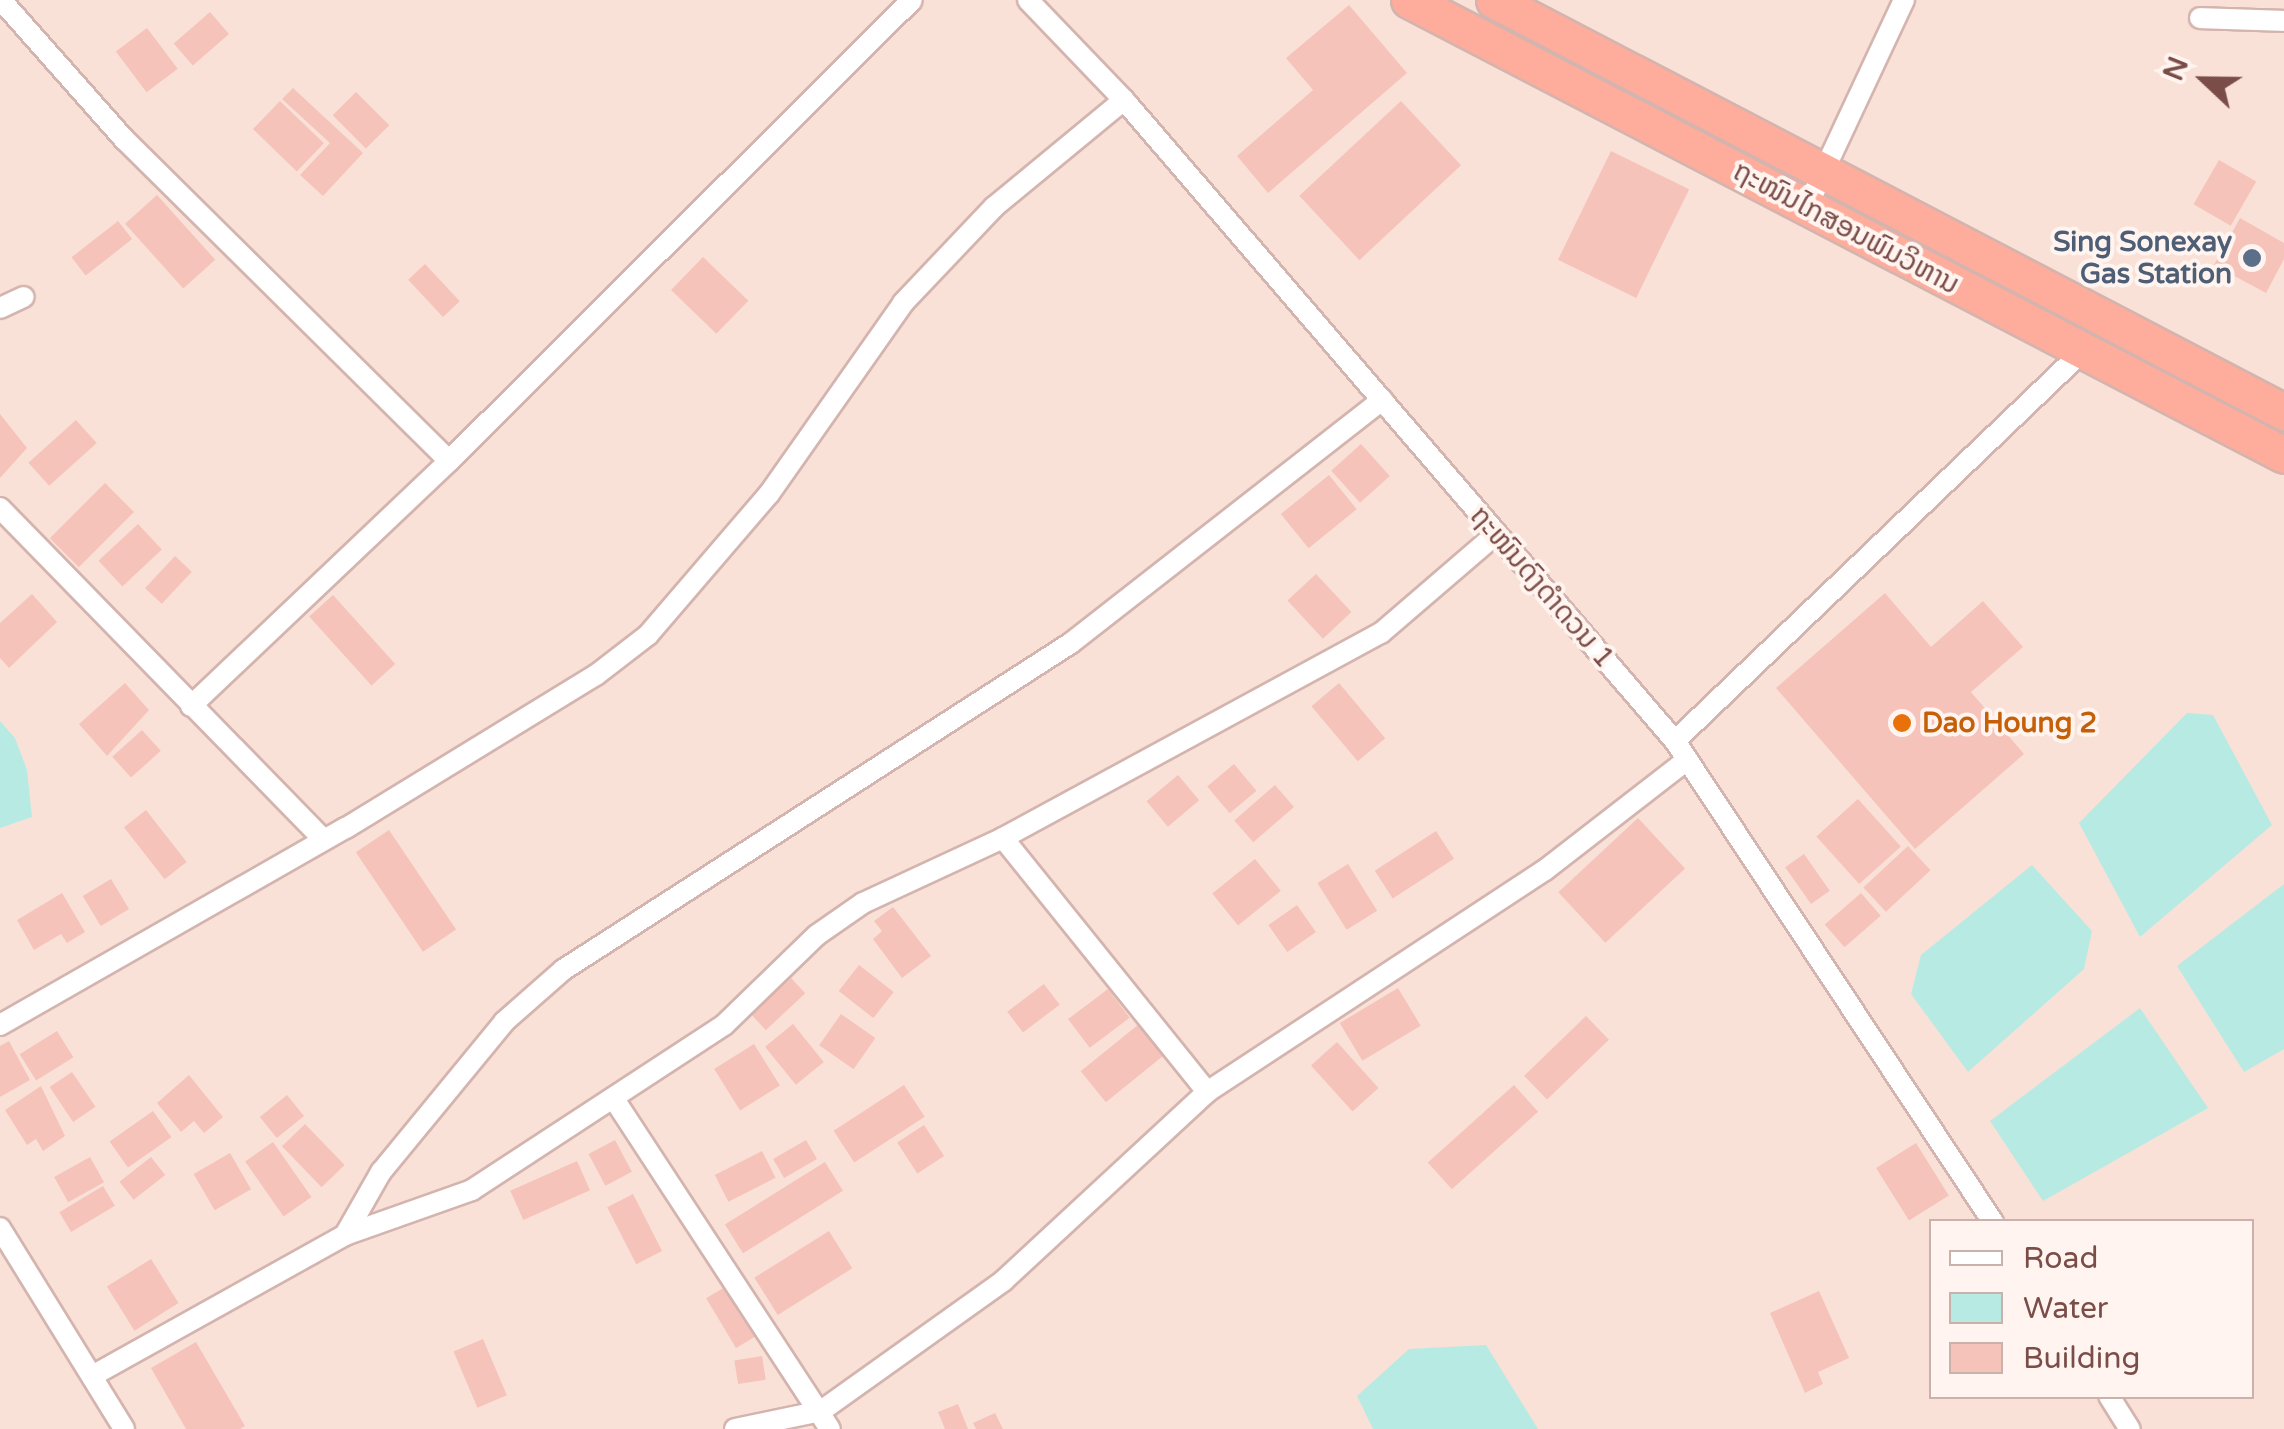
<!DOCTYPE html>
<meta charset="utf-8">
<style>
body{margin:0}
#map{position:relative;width:2284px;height:1429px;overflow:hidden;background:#feefe7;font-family:"Varela Round","Noto Sans Lao",sans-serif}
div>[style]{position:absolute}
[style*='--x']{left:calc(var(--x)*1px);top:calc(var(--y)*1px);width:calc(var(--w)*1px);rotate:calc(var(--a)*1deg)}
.residential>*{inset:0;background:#f9e1d7}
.water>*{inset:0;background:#b8eae4}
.building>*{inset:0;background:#f6c3bb;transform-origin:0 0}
.roads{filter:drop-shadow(2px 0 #d4b4ae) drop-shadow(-2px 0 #d4b4ae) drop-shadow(0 2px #d4b4ae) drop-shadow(0 -2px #d4b4ae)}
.minor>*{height:20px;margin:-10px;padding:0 10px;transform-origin:10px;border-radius:10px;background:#fff}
.trunk>*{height:35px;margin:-17.5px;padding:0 17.5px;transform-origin:17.5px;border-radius:17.5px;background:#feac9b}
.dots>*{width:28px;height:28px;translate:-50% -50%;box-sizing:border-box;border:5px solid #fff4ef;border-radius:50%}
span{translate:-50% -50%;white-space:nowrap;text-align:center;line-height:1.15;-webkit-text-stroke:8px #fff4ef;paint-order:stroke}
.street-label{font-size:28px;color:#7b4d48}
.service-label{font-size:28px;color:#4e5e75;font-weight:700}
.right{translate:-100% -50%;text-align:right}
.food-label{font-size:28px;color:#c56008;font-weight:700}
.left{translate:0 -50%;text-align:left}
.legend{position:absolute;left:1929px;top:1219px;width:325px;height:180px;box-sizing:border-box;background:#fff4ef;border:2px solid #cab1ac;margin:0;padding:12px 18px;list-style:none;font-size:30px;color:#7b4d48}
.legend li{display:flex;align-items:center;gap:20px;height:50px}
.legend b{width:50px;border:2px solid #cab1ac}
.north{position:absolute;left:2154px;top:30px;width:100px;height:100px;-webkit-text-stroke:8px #fff4ef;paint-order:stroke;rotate:292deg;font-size:28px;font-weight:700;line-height:40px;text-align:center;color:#7b4d48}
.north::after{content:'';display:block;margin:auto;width:35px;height:45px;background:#7b4d48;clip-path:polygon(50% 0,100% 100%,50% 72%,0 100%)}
</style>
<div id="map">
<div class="residential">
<i style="clip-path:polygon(evenodd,0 0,2284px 0,2284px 1429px,0 1429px,0 0,1932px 1222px,2252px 1222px,2252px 1396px,1932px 1396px,1932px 1222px)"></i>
</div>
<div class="water">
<i style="clip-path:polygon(2187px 713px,2213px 715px,2272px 825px,2140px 937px,2079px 823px)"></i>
<i style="clip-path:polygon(0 721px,15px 738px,27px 770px,32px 817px,0 828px)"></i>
<i style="clip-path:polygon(2032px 865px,2092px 931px,2084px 969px,1968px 1072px,1911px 994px,1921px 955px)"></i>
<i style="clip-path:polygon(2284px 884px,2284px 1049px,2244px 1072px,2177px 966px)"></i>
<i style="clip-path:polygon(2140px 1008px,2208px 1108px,2043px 1201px,1990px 1121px)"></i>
<i style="clip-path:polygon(1486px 1345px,1538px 1429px,1373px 1429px,1357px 1396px,1409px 1349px)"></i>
</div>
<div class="building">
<i style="clip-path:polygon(1349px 5px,1407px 73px,1268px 193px,1237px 156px,1313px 90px,1286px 58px)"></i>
<i style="left:210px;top:12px;width:29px;height:48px;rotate:49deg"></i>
<i style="left:147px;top:28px;width:51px;height:39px;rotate:53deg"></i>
<i style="clip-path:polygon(293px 88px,363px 153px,323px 196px,300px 175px,330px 143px,282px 99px)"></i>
<i style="left:356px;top:92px;width:47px;height:33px;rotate:45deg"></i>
<i style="left:280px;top:101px;width:61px;height:39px;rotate:44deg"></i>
<i style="left:1401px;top:101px;width:88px;height:139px;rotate:47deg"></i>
<i style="left:1611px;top:151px;width:87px;height:121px;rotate:26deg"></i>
<i style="left:2219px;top:160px;width:43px;height:51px;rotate:30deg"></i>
<i style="left:157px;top:195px;width:87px;height:43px;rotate:48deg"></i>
<i style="clip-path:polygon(2240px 218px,2284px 243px,2284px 259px,2266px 293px,2214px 265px)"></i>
<i style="left:118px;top:221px;width:23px;height:59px;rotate:52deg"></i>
<i style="left:703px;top:257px;width:63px;height:46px;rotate:44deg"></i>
<i style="left:425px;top:264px;width:51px;height:23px;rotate:47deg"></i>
<i style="clip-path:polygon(0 414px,27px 448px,0 478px)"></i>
<i style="left:76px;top:420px;width:31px;height:64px;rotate:48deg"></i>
<i style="left:1361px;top:444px;width:43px;height:40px;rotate:48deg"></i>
<i style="left:1329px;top:475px;width:44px;height:62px;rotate:51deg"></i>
<i style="left:105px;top:483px;width:41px;height:78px;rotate:45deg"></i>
<i style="left:138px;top:524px;width:35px;height:54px;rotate:47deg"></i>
<i style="left:175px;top:556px;width:23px;height:44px;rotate:43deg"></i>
<i style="left:1316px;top:574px;width:52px;height:39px;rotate:47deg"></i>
<i style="clip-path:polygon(1885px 593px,1931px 647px,1983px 601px,2023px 647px,1971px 692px,2024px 754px,1915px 849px,1776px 688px)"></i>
<i style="clip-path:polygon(32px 594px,57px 622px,9px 668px,0 658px,0 623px)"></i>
<i style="left:333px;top:595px;width:93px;height:32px;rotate:48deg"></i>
<i style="clip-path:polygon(125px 683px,149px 710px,107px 756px,79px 724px)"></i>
<i style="left:1339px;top:683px;width:72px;height:36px;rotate:50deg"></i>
<i style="left:142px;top:730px;width:28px;height:40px;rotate:48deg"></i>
<i style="left:1234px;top:764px;width:35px;height:35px;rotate:50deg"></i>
<i style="left:1178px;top:775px;width:33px;height:41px;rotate:50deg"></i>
<i style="left:1275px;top:785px;width:29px;height:54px;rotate:49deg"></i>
<i style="left:1858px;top:799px;width:64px;height:56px;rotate:48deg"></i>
<i style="left:146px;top:810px;width:66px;height:28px;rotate:52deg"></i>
<i style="left:1638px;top:818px;width:69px;height:109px;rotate:47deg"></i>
<i style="left:389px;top:830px;width:120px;height:40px;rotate:56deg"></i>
<i style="left:1436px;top:831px;width:33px;height:73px;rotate:57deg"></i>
<i style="left:1908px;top:846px;width:33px;height:61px;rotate:47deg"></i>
<i style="left:1804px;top:854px;width:45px;height:23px;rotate:55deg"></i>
<i style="left:1255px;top:859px;width:41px;height:55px;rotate:51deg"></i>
<i style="left:1348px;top:864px;width:55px;height:36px;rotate:58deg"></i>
<i style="left:111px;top:879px;width:35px;height:33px;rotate:59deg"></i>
<i style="clip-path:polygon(62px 893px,85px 932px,67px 943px,61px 934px,34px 950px,17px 920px)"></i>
<i style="left:1861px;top:893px;width:30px;height:48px;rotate:49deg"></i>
<i style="left:1297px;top:905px;width:33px;height:35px;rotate:55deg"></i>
<i style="clip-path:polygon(893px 907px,931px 956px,902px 978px,873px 939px,882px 931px,874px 921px)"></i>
<i style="left:859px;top:965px;width:44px;height:33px;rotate:38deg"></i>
<i style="left:791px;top:978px;width:21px;height:54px;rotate:47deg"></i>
<i style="left:1044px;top:984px;width:26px;height:46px;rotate:53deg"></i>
<i style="left:1398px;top:988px;width:44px;height:68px;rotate:59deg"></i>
<i style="left:1108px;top:989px;width:36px;height:50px;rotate:53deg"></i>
<i style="left:841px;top:1014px;width:42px;height:38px;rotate:35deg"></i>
<i style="left:1586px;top:1016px;width:33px;height:86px;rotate:46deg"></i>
<i style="left:793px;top:1024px;width:49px;height:36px;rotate:51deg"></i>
<i style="left:1139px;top:1024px;width:40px;height:75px;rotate:51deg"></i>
<i style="left:57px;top:1031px;width:31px;height:44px;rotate:58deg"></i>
<i style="clip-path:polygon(9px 1041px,30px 1080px,0 1097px,0 1046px)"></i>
<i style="left:1337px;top:1042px;width:62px;height:35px;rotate:48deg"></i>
<i style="left:754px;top:1044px;width:49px;height:47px;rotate:58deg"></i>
<i style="left:72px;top:1072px;width:42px;height:27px;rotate:56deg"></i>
<i style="clip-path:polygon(189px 1075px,223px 1117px,204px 1133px,194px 1121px,181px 1132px,157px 1103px)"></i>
<i style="left:904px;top:1085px;width:38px;height:84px;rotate:57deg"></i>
<i style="left:1514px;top:1085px;width:36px;height:116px;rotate:48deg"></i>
<i style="clip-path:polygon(41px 1086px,65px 1136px,43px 1151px,36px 1139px,27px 1145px,5px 1110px)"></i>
<i style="left:287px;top:1095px;width:27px;height:35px;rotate:51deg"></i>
<i style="left:153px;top:1111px;width:32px;height:53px;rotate:55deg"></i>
<i style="left:305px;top:1124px;width:57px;height:32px;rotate:46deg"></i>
<i style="left:924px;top:1125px;width:37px;height:32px;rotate:57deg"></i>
<i style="left:615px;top:1140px;width:36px;height:30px;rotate:62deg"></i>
<i style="left:806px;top:1140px;width:22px;height:38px;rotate:60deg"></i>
<i style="left:273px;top:1142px;width:67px;height:34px;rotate:55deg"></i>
<i style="left:1916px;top:1143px;width:62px;height:47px;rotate:58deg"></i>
<i style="left:762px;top:1151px;width:30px;height:53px;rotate:63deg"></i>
<i style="left:230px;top:1153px;width:42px;height:42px;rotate:60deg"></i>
<i style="left:90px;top:1157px;width:29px;height:41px;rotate:61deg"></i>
<i style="left:151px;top:1157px;width:23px;height:40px;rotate:52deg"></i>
<i style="left:577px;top:1161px;width:32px;height:73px;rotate:66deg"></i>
<i style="left:825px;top:1162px;width:34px;height:118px;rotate:58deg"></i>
<i style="left:103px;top:1186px;width:23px;height:51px;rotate:59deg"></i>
<i style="left:633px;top:1194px;width:64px;height:29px;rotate:63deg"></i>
<i style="left:829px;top:1231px;width:44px;height:88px;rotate:58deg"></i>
<i style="left:151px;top:1259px;width:52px;height:52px;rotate:58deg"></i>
<i style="left:725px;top:1287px;width:58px;height:22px;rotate:59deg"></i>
<i style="clip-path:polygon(1819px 1291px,1849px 1358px,1818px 1372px,1823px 1384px,1805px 1393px,1770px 1313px)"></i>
<i style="left:483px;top:1339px;width:61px;height:32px;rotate:67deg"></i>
<i style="clip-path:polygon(196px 1342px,245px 1426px,240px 1429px,186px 1429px,151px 1368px)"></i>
<i style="left:762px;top:1356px;width:24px;height:28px;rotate:81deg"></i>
<i style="clip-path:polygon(958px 1404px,968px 1429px,945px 1429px,938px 1412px)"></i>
<i style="clip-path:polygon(995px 1413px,1003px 1429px,976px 1429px,973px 1423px)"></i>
</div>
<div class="roads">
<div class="minor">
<i style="--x:1;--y:0;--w:187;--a:48.5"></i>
<i style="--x:125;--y:140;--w:456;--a:44.7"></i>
<i style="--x:1028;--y:0;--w:139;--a:46.2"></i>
<i style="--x:1124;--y:100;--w:845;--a:49.32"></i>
<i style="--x:1675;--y:741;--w:577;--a:56.53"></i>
<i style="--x:2200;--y:18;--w:84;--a:2"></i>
<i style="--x:1807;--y:207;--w:229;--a:-64.9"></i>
<i style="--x:0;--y:308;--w:26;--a:-25"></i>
<i style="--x:0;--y:508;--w:461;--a:45.7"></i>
<i style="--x:191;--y:706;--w:356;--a:-43.5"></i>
<i style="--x:449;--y:461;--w:653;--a:-44.88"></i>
<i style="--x:1675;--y:741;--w:564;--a:-43.71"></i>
<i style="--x:1003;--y:838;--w:326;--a:51.2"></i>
<i style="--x:0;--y:1025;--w:398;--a:-29.7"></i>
<i style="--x:346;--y:828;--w:293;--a:-31.5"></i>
<i style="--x:596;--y:675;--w:66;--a:-37.6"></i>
<i style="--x:648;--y:635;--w:186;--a:-49.4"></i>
<i style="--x:769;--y:494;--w:233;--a:-54.9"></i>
<i style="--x:903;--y:303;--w:132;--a:-46.5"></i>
<i style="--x:994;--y:207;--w:168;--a:-39.5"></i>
<i style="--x:614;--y:1099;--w:394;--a:56.8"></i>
<i style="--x:0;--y:1228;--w:236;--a:58.3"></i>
<i style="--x:345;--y:1235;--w:73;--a:-60.3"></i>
<i style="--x:381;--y:1172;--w:194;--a:-50.6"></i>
<i style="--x:504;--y:1022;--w:79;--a:-41.4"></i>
<i style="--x:563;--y:970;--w:604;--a:-32.77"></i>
<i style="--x:1071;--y:643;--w:395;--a:-38"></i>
<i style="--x:92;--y:1376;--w:290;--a:-29.1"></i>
<i style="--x:345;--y:1235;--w:135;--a:-19.5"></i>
<i style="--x:472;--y:1190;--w:301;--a:-33.2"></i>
<i style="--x:724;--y:1025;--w:129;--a:-44.1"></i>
<i style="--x:817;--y:935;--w:56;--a:-34.8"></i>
<i style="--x:863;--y:903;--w:154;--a:-24.9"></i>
<i style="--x:1003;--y:838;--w:430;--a:-28.5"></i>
<i style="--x:1381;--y:633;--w:152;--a:-40.7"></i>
<i style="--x:2109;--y:1396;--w:39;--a:58"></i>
<i style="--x:735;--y:1429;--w:88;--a:-11.8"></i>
<i style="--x:821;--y:1411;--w:224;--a:-35.5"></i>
<i style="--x:1003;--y:1281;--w:278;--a:-42.8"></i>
<i style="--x:1207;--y:1092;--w:404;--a:-33.3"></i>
<i style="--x:1545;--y:870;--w:180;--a:-37.8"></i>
</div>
<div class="trunk">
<i style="--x:1409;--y:0;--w:986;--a:27.47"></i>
<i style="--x:1494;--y:0;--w:891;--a:27.54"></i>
</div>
</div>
<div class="dots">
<i style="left:2252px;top:258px;background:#5c6f8a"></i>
<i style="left:1902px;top:723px;background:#e8710a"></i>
</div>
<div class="street-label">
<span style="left:1846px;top:228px;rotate:28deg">ຖະໜົນໄກສອນພົມວິຫານ</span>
<span style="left:1542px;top:587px;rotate:49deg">ຖະໜົນດົງດຳດວນ 1</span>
</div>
<div class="service-label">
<span class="right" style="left:2232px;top:258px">Sing Sonexay<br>Gas Station</span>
</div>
<div class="food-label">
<span class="left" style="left:1922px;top:723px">Dao Houng 2</span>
</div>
<ul class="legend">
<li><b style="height:12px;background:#fff"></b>Road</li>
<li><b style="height:28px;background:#b8eae4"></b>Water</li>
<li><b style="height:28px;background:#f6c3bb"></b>Building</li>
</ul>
<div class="north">N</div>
</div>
